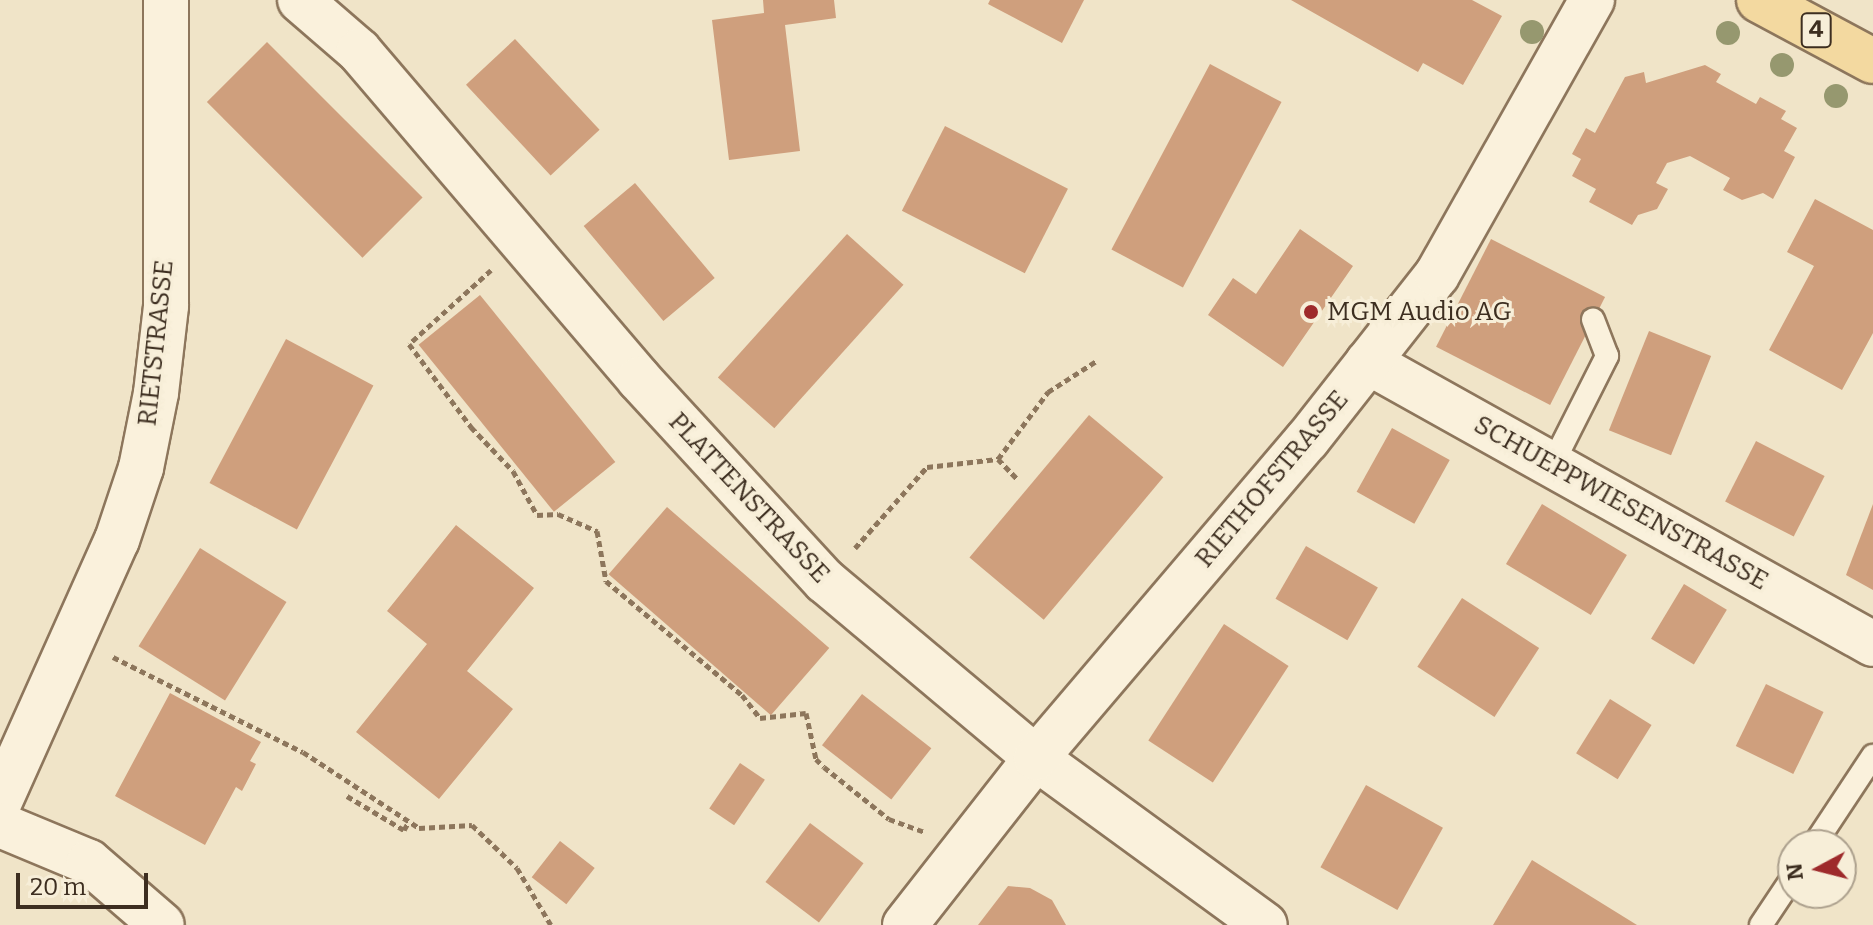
<!DOCTYPE html>
<style>
body{margin:0}
#map{position:relative;width:1873px;height:925px;overflow:hidden;background:#f0e4c8;font-family:Bitter,serif}
div>[style]{position:absolute}
[style*='--x']{left:calc(var(--x)*1px);top:calc(var(--y)*1px);width:calc(var(--w)*1px);rotate:calc(var(--a)*1deg)}
.building>*{inset:0;background:#cf9f7d;transform-origin:0 0}
.path>*{height:5px;margin-top:-2.5px;transform-origin:0;background:repeating-linear-gradient(90deg,#8d765c 0 6px,transparent 0 10px)}
.roads{filter:drop-shadow(2px 0 #8d765c) drop-shadow(-2px 0 #8d765c) drop-shadow(0 2px #8d765c) drop-shadow(0 -2px #8d765c)}
.service>*{height:22px;margin:-11px;padding:0 11px;transform-origin:11px;border-radius:11px;background:#faf1dc}
.minor>*{height:44px;margin:-22px;padding:0 22px;transform-origin:22px;border-radius:22px;background:#faf1dc}
.primary>*{height:44px;margin:-22px;padding:0 22px;transform-origin:22px;border-radius:22px;background:#f3d9a0}
.trees>*{width:24px;height:24px;margin:-12px;border-radius:50%;background:#96986f}
.dots>*{width:22px;height:22px;translate:-50% -50%;box-sizing:border-box;border:4px solid #f7eed8;border-radius:50%}
span{translate:-50% -50%;white-space:nowrap;text-align:center;line-height:1.15;-webkit-text-stroke:6px #f7eed8;paint-order:stroke}
.shield-label span{padding:2px 6px;background:#f7eed8;border:2px solid;border-radius:6px;-webkit-text-stroke-width:0}
.shield-label{font-size:24px;color:#3d2e20;font-weight:700}
.poi-label{font-size:26px;color:#3d2e20}
.left{translate:0 -50%;text-align:left}
.street-label{font-size:26px;color:#3d2e20}
.north{position:absolute;left:1777px;top:829px;width:80px;height:80px;box-sizing:border-box;background:#f7eed8;border:2px solid #ada18e;border-radius:50%;rotate:263deg;font-size:22px;font-weight:700;line-height:32px;text-align:center;color:#3d2e20}
.north::after{content:'';display:block;margin:auto;width:28px;height:36px;background:#9e2a2b;clip-path:polygon(50% 0,100% 100%,50% 72%,0 100%)}
.scale{position:absolute;left:16px;top:873px;width:132px;height:36px;box-sizing:border-box;border:4px solid #3d2e20;border-top:0;padding-left:10px;font-size:24px;line-height:28px;white-space:nowrap;color:#3d2e20;-webkit-text-stroke:6px #f7eed8;paint-order:stroke}
</style>
<div id="map">
<div class="building">
<i style="clip-path:polygon(763px 0,834px 0,836px 18px,785px 25px,800px 151px,729px 160px,712px 20px,764px 13px)"></i>
<i style="clip-path:polygon(990px 0,1084px 0,1062px 43px,988px 4px)"></i>
<i style="clip-path:polygon(1291px 0,1472px 0,1502px 16px,1463px 85px,1423px 63px,1418px 72px)"></i>
<i style="left:515px;top:39px;width:124px;height:67px;rotate:47deg"></i>
<i style="left:267px;top:42px;width:220px;height:85px;rotate:45deg"></i>
<i style="left:1210px;top:64px;width:81px;height:210px;rotate:28deg"></i>
<i style="clip-path:polygon(1705px 65px,1721px 74px,1716px 82px,1756px 104px,1760px 97px,1786px 111px,1781px 119px,1797px 128px,1784px 151px,1795px 157px,1773px 199px,1763px 193px,1742px 200px,1723px 190px,1730px 178px,1690px 156px,1667px 163px,1656px 183px,1668px 189px,1657px 209px,1638px 215px,1632px 225px,1589px 202px,1596px 189px,1572px 176px,1581px 159px,1572px 154px,1586px 128px,1595px 133px,1625px 77px,1644px 72px,1646px 83px)"></i>
<i style="left:945px;top:126px;width:138px;height:95px;rotate:27deg"></i>
<i style="left:635px;top:183px;width:124px;height:67px;rotate:50deg"></i>
<i style="clip-path:polygon(1815px 199px,1873px 230px,1873px 333px,1842px 390px,1769px 350px,1814px 266px,1787px 252px)"></i>
<i style="clip-path:polygon(1300px 229px,1353px 266px,1283px 367px,1208px 315px,1233px 278px,1256px 294px)"></i>
<i style="left:847px;top:234px;width:76px;height:193px;rotate:42deg"></i>
<i style="left:1491px;top:239px;width:128px;height:121px;rotate:27deg"></i>
<i style="left:480px;top:295px;width:215px;height:79px;rotate:51deg"></i>
<i style="left:1649px;top:331px;width:67px;height:107px;rotate:22deg"></i>
<i style="left:286px;top:339px;width:99px;height:163px;rotate:28deg"></i>
<i style="left:1089px;top:415px;width:97px;height:186px;rotate:40deg"></i>
<i style="left:1392px;top:428px;width:66px;height:73px;rotate:29deg"></i>
<i style="left:1756px;top:441px;width:77px;height:68px;rotate:27deg"></i>
<i style="left:1542px;top:504px;width:99px;height:70px;rotate:31deg"></i>
<i style="clip-path:polygon(1873px 504px,1873px 590px,1846px 575px)"></i>
<i style="left:667px;top:507px;width:215px;height:89px;rotate:41deg"></i>
<i style="clip-path:polygon(456px 525px,534px 588px,467px 671px,513px 709px,439px 799px,356px 732px,427px 644px,387px 611px)"></i>
<i style="left:1306px;top:546px;width:83px;height:61px;rotate:30deg"></i>
<i style="left:200px;top:548px;width:102px;height:116px;rotate:32deg"></i>
<i style="left:1684px;top:584px;width:50px;height:64px;rotate:31deg"></i>
<i style="left:1462px;top:598px;width:92px;height:82px;rotate:33deg"></i>
<i style="left:1224px;top:624px;width:77px;height:139px;rotate:33deg"></i>
<i style="left:1766px;top:684px;width:64px;height:69px;rotate:26deg"></i>
<i style="clip-path:polygon(170px 693px,261px 742px,250px 761px,256px 764px,242px 791px,236px 787px,205px 845px,115px 796px)"></i>
<i style="left:862px;top:694px;width:88px;height:65px;rotate:38deg"></i>
<i style="left:1610px;top:699px;width:49px;height:64px;rotate:32deg"></i>
<i style="left:740px;top:763px;width:30px;height:55px;rotate:34deg"></i>
<i style="left:1366px;top:785px;width:88px;height:94px;rotate:29deg"></i>
<i style="left:810px;top:823px;width:67px;height:74px;rotate:37deg"></i>
<i style="left:560px;top:841px;width:44px;height:46px;rotate:38deg"></i>
<i style="clip-path:polygon(1532px 860px,1637px 925px,1493px 925px)"></i>
<i style="clip-path:polygon(1008px 886px,1030px 888px,1052px 900px,1066px 925px,978px 925px)"></i>
</div>
<div class="path">
<i style="--x:491;--y:270;--w:110;--a:137.9"></i>
<i style="--x:409;--y:344;--w:104;--a:53.2"></i>
<i style="--x:471;--y:427;--w:61;--a:46.3"></i>
<i style="--x:513;--y:471;--w:50;--a:61.4"></i>
<i style="--x:537;--y:515;--w:21;--a:-3"></i>
<i style="--x:558;--y:514;--w:43;--a:23.6"></i>
<i style="--x:597;--y:531;--w:51;--a:79.8"></i>
<i style="--x:606;--y:581;--w:177;--a:40"></i>
<i style="--x:742;--y:695;--w:29;--a:52"></i>
<i style="--x:760;--y:718;--w:46;--a:-6.2"></i>
<i style="--x:806;--y:713;--w:47;--a:77.7"></i>
<i style="--x:816;--y:759;--w:11;--a:45"></i>
<i style="--x:824;--y:767;--w:83;--a:38.7"></i>
<i style="--x:889;--y:819;--w:38;--a:20"></i>
<i style="--x:998;--y:459;--w:28;--a:46"></i>
<i style="--x:855;--y:548;--w:108;--a:-48.4"></i>
<i style="--x:927;--y:467;--w:71;--a:-6.4"></i>
<i style="--x:998;--y:459;--w:84;--a:-53.3"></i>
<i style="--x:1048;--y:392;--w:59;--a:-32.6"></i>
<i style="--x:113;--y:657;--w:212;--a:26.6"></i>
<i style="--x:303;--y:752;--w:139;--a:33.2"></i>
<i style="--x:419;--y:828;--w:53;--a:-3.2"></i>
<i style="--x:472;--y:825;--w:62;--a:43.7"></i>
<i style="--x:517;--y:868;--w:66;--a:59.2"></i>
<i style="--x:347;--y:796;--w:66;--a:30.8"></i>
<i style="--x:404;--y:830;--w:8;--a:-60"></i>
</div>
<div class="roads">
<div class="service">
<i style="--x:1553;--y:463;--w:120;--a:-63.2"></i>
<i style="--x:1607;--y:356;--w:39;--a:-111"></i>
<i style="--x:1814;--y:845;--w:107;--a:-56.5"></i>
<i style="--x:1761;--y:925;--w:58;--a:-56.3"></i>
</div>
<div class="minor">
<i style="--x:300;--y:0;--w:78;--a:40.8"></i>
<i style="--x:359;--y:51;--w:431;--a:49.5"></i>
<i style="--x:639;--y:379;--w:275;--a:47.4"></i>
<i style="--x:825;--y:581;--w:275;--a:40"></i>
<i style="--x:1036;--y:758;--w:283;--a:36.1"></i>
<i style="--x:1368;--y:362;--w:578;--a:29.18"></i>
<i style="--x:0;--y:801;--w:286;--a:-65.9"></i>
<i style="--x:117;--y:540;--w:76;--a:-71.6"></i>
<i style="--x:141;--y:468;--w:76;--a:-78.7"></i>
<i style="--x:156;--y:393;--w:88;--a:-83.4"></i>
<i style="--x:166;--y:306;--w:306;--a:-90"></i>
<i style="--x:0;--y:825;--w:96;--a:22.6"></i>
<i style="--x:89;--y:862;--w:96;--a:40.8"></i>
<i style="--x:905;--y:925;--w:212;--a:-51.9"></i>
<i style="--x:1036;--y:758;--w:418;--a:-49.6"></i>
<i style="--x:1307;--y:440;--w:210;--a:-51.8"></i>
<i style="--x:1437;--y:275;--w:316;--a:-60.6"></i>
</div>
<div class="primary">
<i style="--x:1759;--y:0;--w:129;--a:28.2"></i>
</div>
</div>
<div class="trees">
<i style="left:1532px;top:32px"></i>
<i style="left:1728px;top:33px"></i>
<i style="left:1782px;top:65px"></i>
<i style="left:1836px;top:96px"></i>
</div>
<div class="dots">
<i style="left:1311px;top:312px;background:#9e2a2b"></i>
</div>
<div class="shield-label">
<span style="left:1816px;top:30px">4</span>
</div>
<div class="poi-label">
<span class="left" style="left:1327px;top:312px">MGM Audio AG</span>
</div>
<div class="street-label">
<span style="left:156px;top:343px;rotate:-84deg">RIETSTRASSE</span>
<span style="left:1272px;top:479px;rotate:-50deg">RIETHOFSTRASSE</span>
<span style="left:749px;top:498px;rotate:47deg">PLATTENSTRASSE</span>
<span style="left:1621px;top:503px;rotate:29deg">SCHUEPPWIESENSTRASSE</span>
</div>
<div class="north">N</div>
<div class="scale">20 m</div>
</div>
